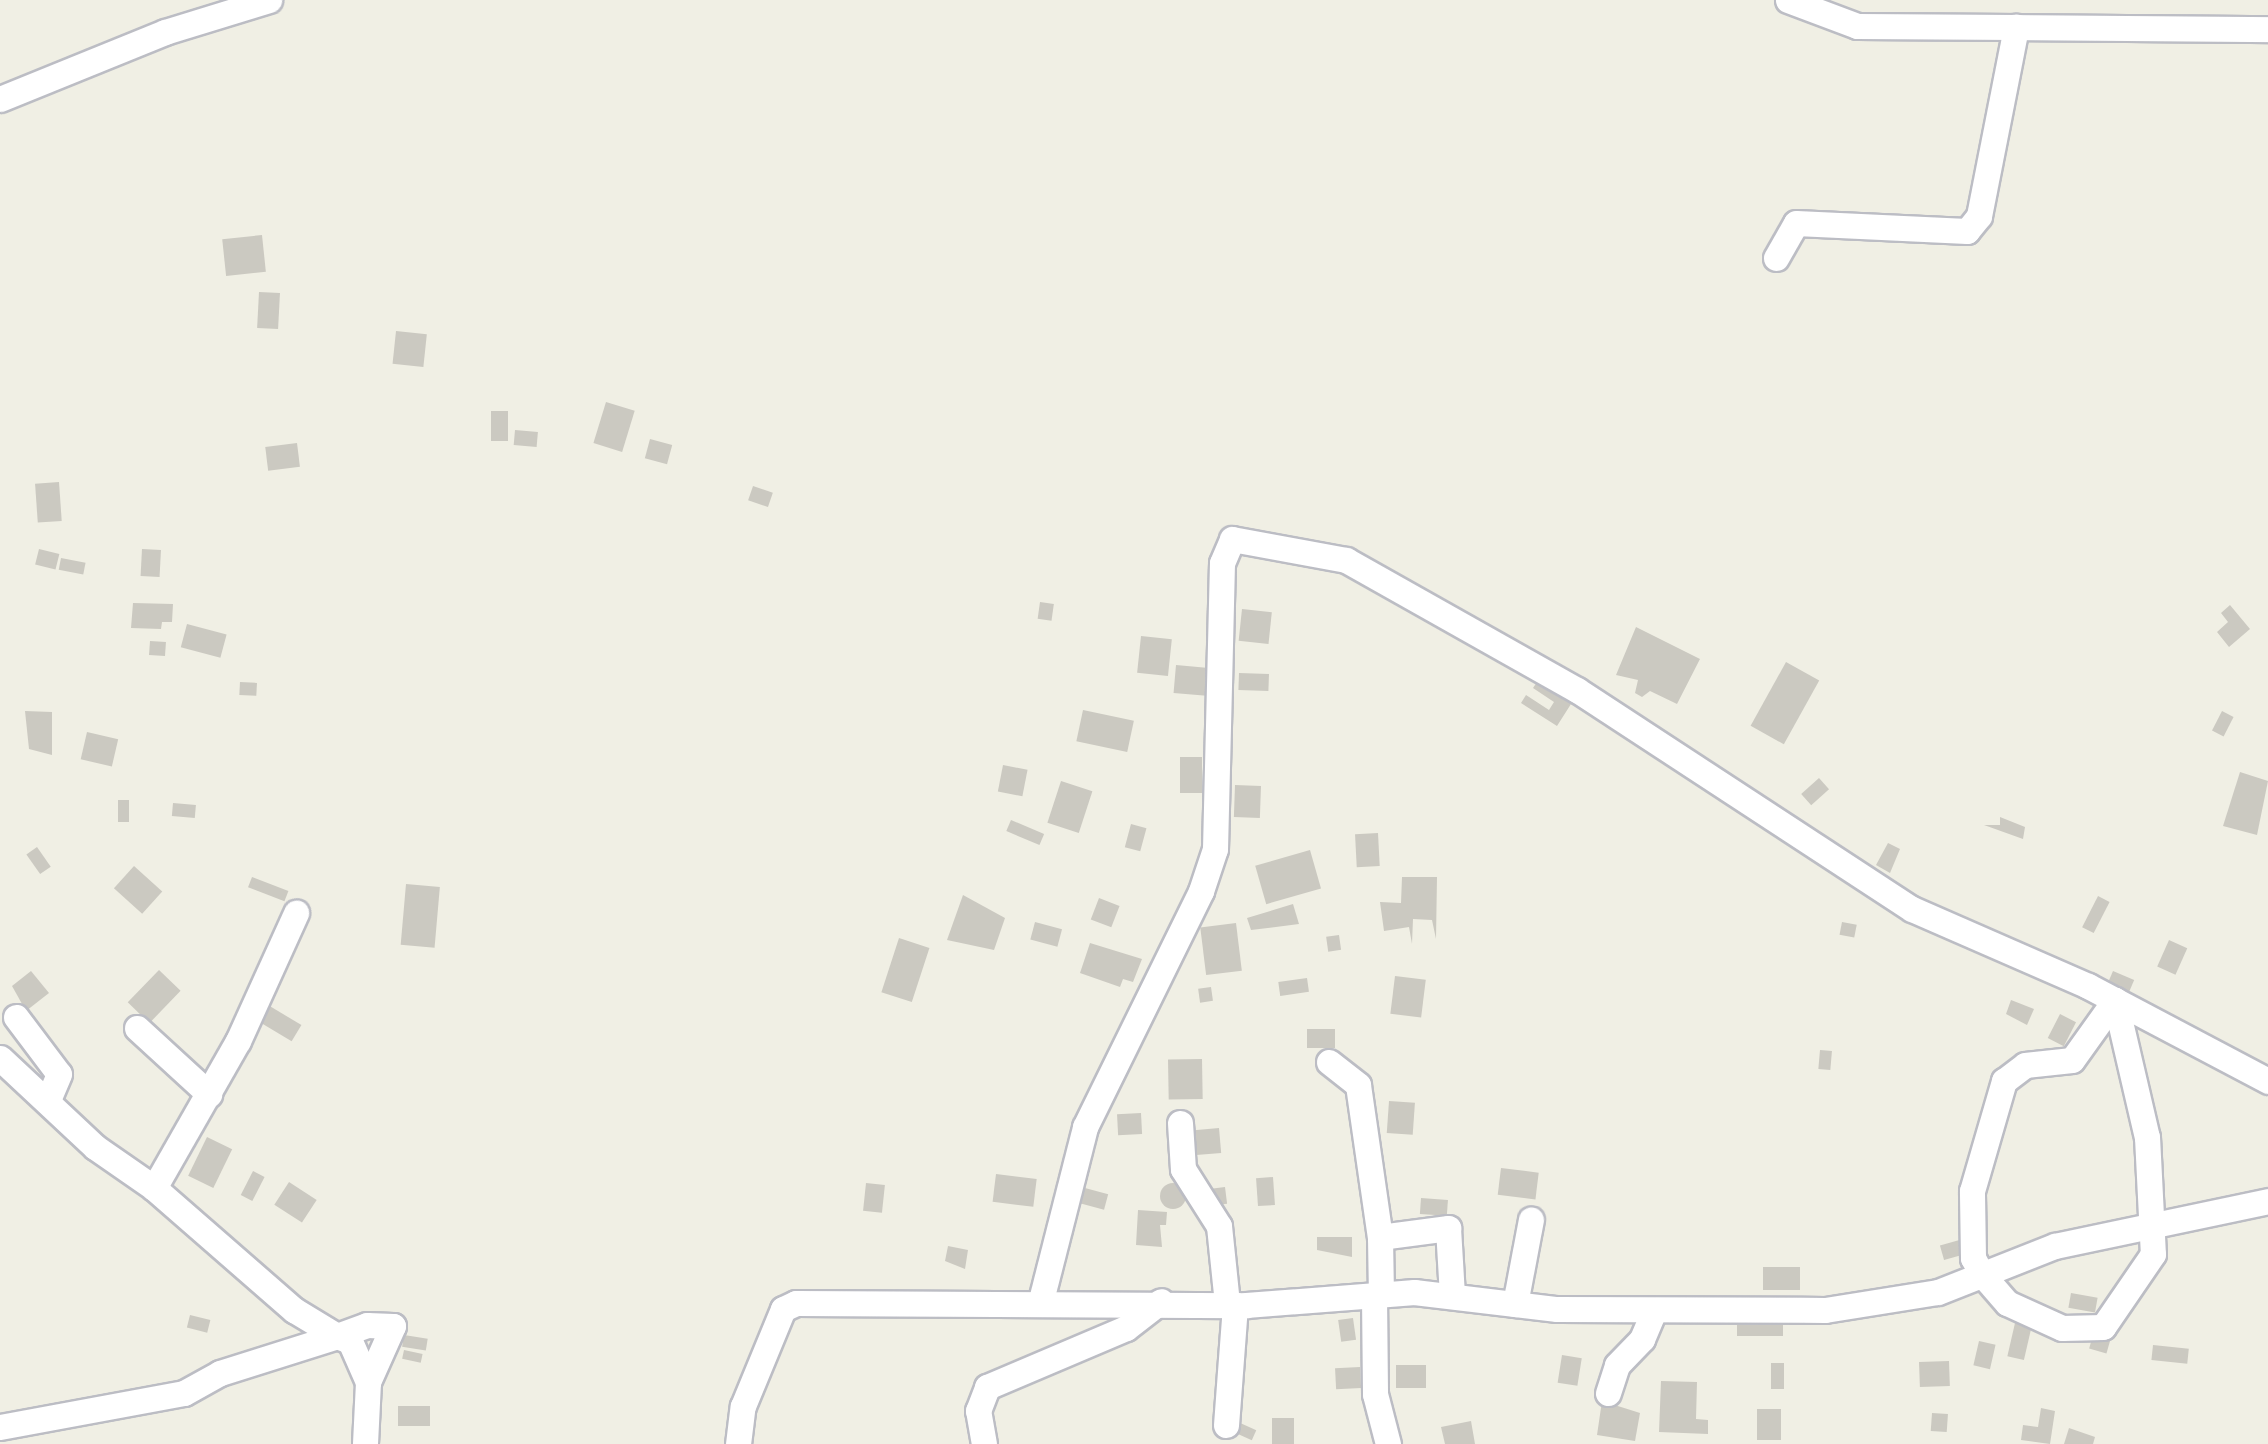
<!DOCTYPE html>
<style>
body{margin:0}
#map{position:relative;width:2268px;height:1444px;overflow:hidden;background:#f0efe4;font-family:"Varela Round",sans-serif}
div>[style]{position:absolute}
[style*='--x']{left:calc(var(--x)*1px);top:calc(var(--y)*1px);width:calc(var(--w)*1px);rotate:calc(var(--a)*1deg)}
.building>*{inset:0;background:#cbc9c1;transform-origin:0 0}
.round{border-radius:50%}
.roads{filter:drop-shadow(2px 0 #bcbdc4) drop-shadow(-2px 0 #bcbdc4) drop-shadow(0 2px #bcbdc4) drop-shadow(0 -2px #bcbdc4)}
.minor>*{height:25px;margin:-12.5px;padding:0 12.5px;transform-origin:12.5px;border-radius:12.5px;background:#fff}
span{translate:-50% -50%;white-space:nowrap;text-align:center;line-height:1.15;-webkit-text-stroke:8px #fff;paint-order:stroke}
</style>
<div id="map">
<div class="building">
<i style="left:262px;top:235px;width:37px;height:40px;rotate:84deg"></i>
<i style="left:259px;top:292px;width:21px;height:36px;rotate:3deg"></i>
<i style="left:396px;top:331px;width:31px;height:33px;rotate:6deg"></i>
<i style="left:606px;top:402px;width:30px;height:43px;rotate:17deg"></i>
<i style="left:491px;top:411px;width:17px;height:30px"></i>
<i style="left:515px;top:430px;width:23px;height:15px;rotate:5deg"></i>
<i style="left:650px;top:439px;width:23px;height:20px;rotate:15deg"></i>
<i style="left:297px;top:443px;width:24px;height:32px;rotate:83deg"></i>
<i style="left:59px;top:482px;width:39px;height:24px;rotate:86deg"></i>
<i style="left:753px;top:486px;width:21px;height:15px;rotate:19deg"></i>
<i style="left:39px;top:549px;width:21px;height:16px;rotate:14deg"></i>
<i style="left:142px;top:549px;width:19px;height:27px;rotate:3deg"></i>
<i style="left:61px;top:558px;width:25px;height:12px;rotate:11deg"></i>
<i style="left:1040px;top:602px;width:14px;height:17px;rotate:8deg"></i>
<i style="clip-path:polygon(133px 603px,173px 604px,172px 622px,162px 622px,161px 629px,131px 628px)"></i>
<i style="clip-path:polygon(2230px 605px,2250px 629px,2229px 647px,2217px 632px,2228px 622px,2221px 613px)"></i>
<i style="left:1242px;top:609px;width:30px;height:32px;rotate:6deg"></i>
<i style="left:187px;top:624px;width:41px;height:24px;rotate:15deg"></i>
<i style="clip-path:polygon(1636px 627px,1700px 659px,1677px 704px,1650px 691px,1642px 697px,1635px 693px,1638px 680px,1616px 675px)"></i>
<i style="left:1141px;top:636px;width:31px;height:37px;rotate:6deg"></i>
<i style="left:150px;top:641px;width:16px;height:14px;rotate:4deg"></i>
<i style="left:1786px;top:662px;width:38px;height:73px;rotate:29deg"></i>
<i style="left:1176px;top:665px;width:33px;height:28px;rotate:5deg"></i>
<i style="left:1239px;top:673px;width:30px;height:17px;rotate:2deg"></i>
<i style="left:240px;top:682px;width:17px;height:13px;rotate:3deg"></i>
<i style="clip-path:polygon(1537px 682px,1571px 704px,1557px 726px,1521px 703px,1526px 695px,1549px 710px,1554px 702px,1533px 688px)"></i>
<i style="left:1083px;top:710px;width:52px;height:32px;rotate:12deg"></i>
<i style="clip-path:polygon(25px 711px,52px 712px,52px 755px,29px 749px)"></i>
<i style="left:2222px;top:711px;width:13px;height:22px;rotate:27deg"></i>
<i style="left:87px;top:732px;width:32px;height:28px;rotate:13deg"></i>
<i style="left:1180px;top:757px;width:22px;height:36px"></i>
<i style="left:1003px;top:765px;width:25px;height:27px;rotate:11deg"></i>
<i style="clip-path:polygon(2240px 772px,2268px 781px,2257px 835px,2223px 826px)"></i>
<i style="left:1819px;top:778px;width:15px;height:24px;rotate:48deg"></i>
<i style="left:1061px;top:781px;width:33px;height:44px;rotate:18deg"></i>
<i style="left:1235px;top:785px;width:26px;height:32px;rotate:2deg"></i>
<i style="left:118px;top:800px;width:11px;height:22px"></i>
<i style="left:173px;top:803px;width:23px;height:13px;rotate:5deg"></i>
<i style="clip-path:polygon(2000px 817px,2025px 827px,2023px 839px,1984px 825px,2000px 825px)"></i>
<i style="left:1011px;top:820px;width:36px;height:12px;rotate:23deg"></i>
<i style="left:1131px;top:824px;width:16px;height:24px;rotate:15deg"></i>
<i style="left:1378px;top:833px;width:33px;height:23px;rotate:87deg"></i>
<i style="clip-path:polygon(1888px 843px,1900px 849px,1890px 873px,1876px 865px)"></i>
<i style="left:37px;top:847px;width:24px;height:13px;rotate:55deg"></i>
<i style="left:1310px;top:850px;width:40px;height:57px;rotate:74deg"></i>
<i style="left:134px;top:866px;width:38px;height:30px;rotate:42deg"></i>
<i style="left:252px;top:877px;width:39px;height:11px;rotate:21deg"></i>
<i style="clip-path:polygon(1402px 877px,1437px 877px,1436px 939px,1432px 920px,1413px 919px,1412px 944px,1409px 927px,1384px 931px,1380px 902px,1401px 903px)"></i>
<i style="left:406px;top:884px;width:34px;height:61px;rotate:5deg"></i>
<i style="clip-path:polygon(963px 895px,1005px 918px,994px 950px,947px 940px)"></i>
<i style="left:2098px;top:896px;width:13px;height:35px;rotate:27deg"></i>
<i style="left:1099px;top:898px;width:22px;height:23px;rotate:21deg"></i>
<i style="clip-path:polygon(1293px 904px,1299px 924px,1251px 930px,1247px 918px)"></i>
<i style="left:1035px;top:922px;width:28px;height:18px;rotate:15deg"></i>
<i style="left:1842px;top:922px;width:15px;height:13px;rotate:11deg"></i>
<i style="left:1236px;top:923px;width:48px;height:36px;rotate:83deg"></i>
<i style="left:1339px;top:935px;width:15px;height:13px;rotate:82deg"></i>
<i style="left:899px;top:938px;width:32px;height:57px;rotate:18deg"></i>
<i style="left:2169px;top:940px;width:20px;height:29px;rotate:24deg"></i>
<i style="clip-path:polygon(1090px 943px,1142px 959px,1133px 982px,1123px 979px,1120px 987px,1080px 973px)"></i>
<i style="left:159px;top:970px;width:30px;height:45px;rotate:44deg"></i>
<i style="clip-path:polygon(31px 971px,49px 993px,26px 1011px,12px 986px)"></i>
<i style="left:2113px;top:971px;width:23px;height:15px;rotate:23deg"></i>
<i style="left:1395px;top:976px;width:31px;height:38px;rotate:7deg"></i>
<i style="left:1307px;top:978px;width:14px;height:29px;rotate:82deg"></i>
<i style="left:1211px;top:987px;width:14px;height:13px;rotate:82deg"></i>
<i style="clip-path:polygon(2011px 1000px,2034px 1009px,2027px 1025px,2006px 1014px)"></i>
<i style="left:268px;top:1005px;width:39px;height:19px;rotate:31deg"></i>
<i style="left:2060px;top:1014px;width:18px;height:27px;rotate:27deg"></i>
<i style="left:1307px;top:1029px;width:28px;height:19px"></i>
<i style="left:1820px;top:1050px;width:12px;height:19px;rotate:5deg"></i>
<i style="left:1202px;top:1059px;width:40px;height:34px;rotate:89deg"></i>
<i style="left:1389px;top:1101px;width:26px;height:32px;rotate:4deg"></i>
<i style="left:1141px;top:1113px;width:21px;height:24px;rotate:87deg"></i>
<i style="left:1219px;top:1128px;width:25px;height:25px;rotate:85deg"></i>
<i style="left:207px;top:1137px;width:28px;height:43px;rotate:26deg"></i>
<i style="left:1501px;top:1168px;width:38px;height:27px;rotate:7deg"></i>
<i style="left:253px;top:1171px;width:13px;height:27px;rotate:27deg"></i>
<i style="left:996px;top:1174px;width:41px;height:28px;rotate:7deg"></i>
<i style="left:1273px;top:1177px;width:28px;height:17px;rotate:86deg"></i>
<i style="left:289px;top:1182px;width:33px;height:27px;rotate:33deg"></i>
<i style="left:866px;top:1183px;width:19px;height:28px;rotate:6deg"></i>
<i class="round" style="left:1160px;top:1183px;width:26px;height:26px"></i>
<i style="left:1225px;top:1187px;width:17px;height:12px;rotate:83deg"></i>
<i style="left:1085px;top:1188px;width:24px;height:16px;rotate:15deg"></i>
<i style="left:1421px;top:1198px;width:27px;height:16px;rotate:4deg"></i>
<i style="clip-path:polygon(1138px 1210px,1167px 1212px,1166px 1225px,1160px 1225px,1162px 1247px,1136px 1245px)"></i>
<i style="clip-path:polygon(1317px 1237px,1352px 1237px,1352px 1257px,1317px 1250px)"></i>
<i style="left:1963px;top:1239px;width:15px;height:24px;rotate:74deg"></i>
<i style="clip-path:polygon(948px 1246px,968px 1250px,965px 1269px,945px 1261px)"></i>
<i style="left:1763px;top:1267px;width:37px;height:23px"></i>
<i style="left:2071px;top:1293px;width:27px;height:15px;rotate:10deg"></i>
<i style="left:190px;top:1315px;width:21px;height:13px;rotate:14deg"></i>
<i style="left:1353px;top:1318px;width:22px;height:15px;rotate:82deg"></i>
<i style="left:2015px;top:1323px;width:17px;height:34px;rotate:13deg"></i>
<i style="left:1783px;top:1325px;width:11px;height:46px;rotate:90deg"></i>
<i style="left:404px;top:1335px;width:24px;height:12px;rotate:9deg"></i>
<i style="left:2093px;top:1335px;width:18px;height:14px;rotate:16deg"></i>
<i style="left:1979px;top:1341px;width:17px;height:25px;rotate:13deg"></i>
<i style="left:2153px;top:1345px;width:36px;height:15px;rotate:6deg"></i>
<i style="left:404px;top:1350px;width:19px;height:9px;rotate:12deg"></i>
<i style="left:1562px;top:1355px;width:20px;height:28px;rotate:9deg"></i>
<i style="left:1949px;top:1361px;width:25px;height:30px;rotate:88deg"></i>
<i style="left:1771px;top:1363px;width:13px;height:26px"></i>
<i style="left:1426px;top:1365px;width:23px;height:30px;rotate:90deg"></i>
<i style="left:1360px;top:1367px;width:21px;height:25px;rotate:87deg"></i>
<i style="clip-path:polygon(1661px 1381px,1697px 1382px,1696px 1419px,1708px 1420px,1708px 1434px,1659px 1432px)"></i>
<i style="clip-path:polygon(1602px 1401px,1640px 1413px,1635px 1441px,1597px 1435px)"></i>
<i style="left:430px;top:1406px;width:20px;height:32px;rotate:90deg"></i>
<i style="clip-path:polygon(2041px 1408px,2055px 1411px,2050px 1444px,2021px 1440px,2023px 1425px,2038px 1427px)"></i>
<i style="left:1757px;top:1409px;width:24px;height:31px"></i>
<i style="left:1932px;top:1413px;width:16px;height:18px;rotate:4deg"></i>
<i style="left:1272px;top:1418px;width:22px;height:26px"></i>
<i style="clip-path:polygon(1471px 1421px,1475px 1444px,1445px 1444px,1441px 1427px)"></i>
<i style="left:1238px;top:1422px;width:20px;height:11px;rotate:24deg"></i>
<i style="clip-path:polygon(2069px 1428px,2095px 1437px,2093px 1444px,2064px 1444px)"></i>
</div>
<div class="roads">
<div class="minor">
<i style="--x:1788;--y:0;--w:74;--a:20.6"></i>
<i style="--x:1857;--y:26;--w:159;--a:0.4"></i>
<i style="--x:0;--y:99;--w:178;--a:-22.1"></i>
<i style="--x:165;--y:32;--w:109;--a:-17.1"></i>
<i style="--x:1776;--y:258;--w:40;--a:-60.3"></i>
<i style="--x:1796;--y:223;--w:171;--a:2.7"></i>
<i style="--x:1967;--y:231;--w:19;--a:-51"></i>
<i style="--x:1979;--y:216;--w:193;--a:-78.9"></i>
<i style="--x:2016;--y:27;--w:252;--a:0.5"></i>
<i style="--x:2115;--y:1000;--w:141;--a:76.9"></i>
<i style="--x:2147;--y:1137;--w:117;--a:87.1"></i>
<i style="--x:2153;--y:1254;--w:88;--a:124.4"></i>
<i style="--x:2103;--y:1327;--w:41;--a:178.6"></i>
<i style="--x:2062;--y:1328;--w:60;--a:-155.6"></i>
<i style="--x:2007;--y:1303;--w:40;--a:-131"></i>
<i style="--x:1981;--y:1273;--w:17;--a:-118"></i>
<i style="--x:1973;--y:1258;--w:67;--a:-90.9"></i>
<i style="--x:1972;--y:1191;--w:115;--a:-73.8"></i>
<i style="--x:2004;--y:1081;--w:26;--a:-37"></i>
<i style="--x:2025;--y:1065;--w:47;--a:-6.1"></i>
<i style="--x:2072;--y:1060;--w:74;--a:-54.4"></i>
<i style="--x:16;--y:1017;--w:71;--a:53"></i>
<i style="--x:59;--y:1074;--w:28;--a:113"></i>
<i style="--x:137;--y:1028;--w:98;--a:42.5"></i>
<i style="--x:0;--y:1058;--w:130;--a:43.1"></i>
<i style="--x:95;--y:1147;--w:72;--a:34.8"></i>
<i style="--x:154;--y:1188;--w:186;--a:41.1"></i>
<i style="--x:294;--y:1310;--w:50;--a:31.2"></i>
<i style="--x:337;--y:1336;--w:32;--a:-20"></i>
<i style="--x:367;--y:1325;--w:26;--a:2"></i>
<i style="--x:393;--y:1326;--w:61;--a:114.1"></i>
<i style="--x:1329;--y:1062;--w:37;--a:38"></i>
<i style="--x:1358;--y:1085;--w:154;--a:81.8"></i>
<i style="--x:1180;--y:1123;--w:46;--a:86.3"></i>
<i style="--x:1183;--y:1169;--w:67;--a:57.7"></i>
<i style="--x:1219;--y:1226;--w:78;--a:84.1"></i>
<i style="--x:154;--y:1188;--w:169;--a:-60.3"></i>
<i style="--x:238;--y:1041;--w:141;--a:-65.6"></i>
<i style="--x:1381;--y:1295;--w:58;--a:-91"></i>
<i style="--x:1380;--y:1237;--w:69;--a:-7.5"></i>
<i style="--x:1448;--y:1228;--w:68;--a:86.6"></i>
<i style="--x:1374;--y:1296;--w:98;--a:89.4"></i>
<i style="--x:1375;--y:1394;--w:52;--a:75.4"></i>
<i style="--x:1041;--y:1300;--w:179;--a:-75.7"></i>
<i style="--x:1085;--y:1127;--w:263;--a:-63.8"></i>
<i style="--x:1201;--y:891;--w:44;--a:-71.6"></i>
<i style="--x:1215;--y:849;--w:286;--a:-88.6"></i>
<i style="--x:1222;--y:563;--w:26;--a:-67"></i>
<i style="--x:1232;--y:539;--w:116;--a:10.4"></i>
<i style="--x:1346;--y:560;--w:265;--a:29.4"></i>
<i style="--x:1577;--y:690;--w:400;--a:33.2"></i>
<i style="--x:1912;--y:909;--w:192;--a:23.6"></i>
<i style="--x:2088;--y:986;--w:204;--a:27.8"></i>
<i style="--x:1515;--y:1304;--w:86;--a:-79.3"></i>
<i style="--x:1608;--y:1393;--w:29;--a:-72"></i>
<i style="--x:1617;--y:1365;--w:36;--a:-46"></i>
<i style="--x:1642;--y:1339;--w:30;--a:-67"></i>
<i style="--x:1226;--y:1425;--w:121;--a:-85.7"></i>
<i style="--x:0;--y:1427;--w:187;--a:-10.5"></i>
<i style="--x:184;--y:1393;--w:41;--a:-29.1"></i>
<i style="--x:220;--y:1373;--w:123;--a:-17.5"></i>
<i style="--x:337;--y:1336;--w:14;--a:21"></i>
<i style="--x:350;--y:1341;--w:45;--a:66.3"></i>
<i style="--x:368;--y:1382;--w:62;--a:92.8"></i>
<i style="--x:738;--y:1444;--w:38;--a:-83"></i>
<i style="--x:743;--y:1406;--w:105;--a:-67.6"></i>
<i style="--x:783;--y:1309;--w:14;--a:-25"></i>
<i style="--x:796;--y:1303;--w:450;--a:0.3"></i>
<i style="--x:1246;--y:1305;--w:169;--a:-4.4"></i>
<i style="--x:1414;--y:1292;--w:144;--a:6.8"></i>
<i style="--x:1557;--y:1309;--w:268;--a:0.2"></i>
<i style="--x:1825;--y:1310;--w:114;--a:-9.1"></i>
<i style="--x:1938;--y:1292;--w:126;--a:-21.5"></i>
<i style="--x:2055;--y:1246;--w:218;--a:-11.9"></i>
<i style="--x:984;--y:1444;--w:34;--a:-100"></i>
<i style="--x:978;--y:1411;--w:26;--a:-69"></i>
<i style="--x:987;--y:1387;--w:151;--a:-23"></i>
<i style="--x:1126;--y:1328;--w:44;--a:-37.6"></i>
</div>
</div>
</div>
